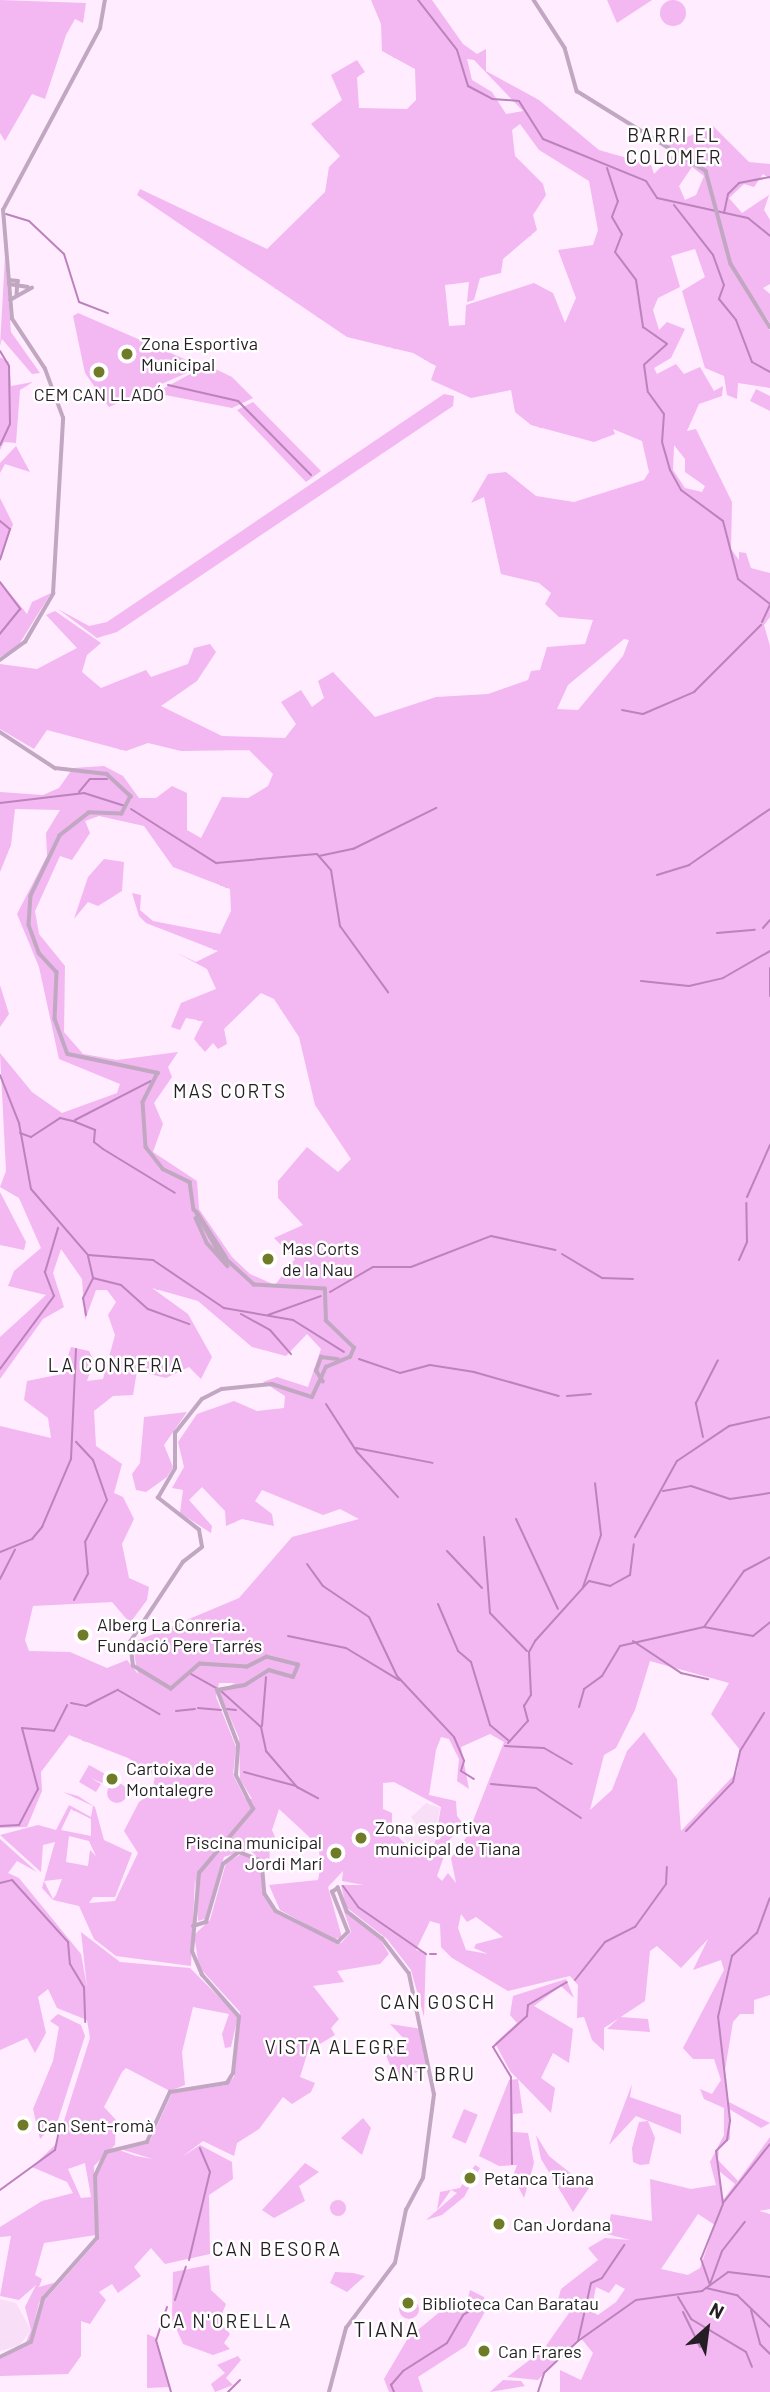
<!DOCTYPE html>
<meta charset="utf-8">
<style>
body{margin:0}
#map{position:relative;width:770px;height:2392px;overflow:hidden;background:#ffecfe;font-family:Barlow,sans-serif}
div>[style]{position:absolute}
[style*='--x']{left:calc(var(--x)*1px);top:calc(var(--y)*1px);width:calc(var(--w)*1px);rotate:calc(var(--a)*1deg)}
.built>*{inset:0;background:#f8dff7}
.green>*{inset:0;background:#f3b7f2;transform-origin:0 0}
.round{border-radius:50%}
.stream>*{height:2px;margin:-1px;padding:0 1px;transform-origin:1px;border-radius:1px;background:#bc82bc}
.minor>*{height:3.5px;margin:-1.75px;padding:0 1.75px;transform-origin:1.75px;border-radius:1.75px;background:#c2a7c2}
.dots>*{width:19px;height:19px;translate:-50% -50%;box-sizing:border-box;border:4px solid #fff;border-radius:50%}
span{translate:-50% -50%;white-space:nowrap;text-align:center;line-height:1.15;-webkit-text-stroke:5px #fff;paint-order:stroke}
.poi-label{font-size:18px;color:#251e24}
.left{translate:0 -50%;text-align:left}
.right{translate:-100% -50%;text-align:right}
.neighbourhood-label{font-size:19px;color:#251e24;letter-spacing:2px}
.quarter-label{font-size:21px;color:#251e24;letter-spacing:2px}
.north{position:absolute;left:672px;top:2294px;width:70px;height:70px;-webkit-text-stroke:5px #fff;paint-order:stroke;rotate:28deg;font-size:19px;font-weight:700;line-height:28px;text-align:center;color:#251e24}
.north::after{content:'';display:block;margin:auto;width:24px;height:32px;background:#251e24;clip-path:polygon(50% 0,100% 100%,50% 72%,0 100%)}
</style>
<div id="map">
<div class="built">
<i style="clip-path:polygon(426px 1803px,440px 1808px,434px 1842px,413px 1849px,403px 1838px,417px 1825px,411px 1817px)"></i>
<i style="clip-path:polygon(0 2299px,16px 2303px,31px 2330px,20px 2345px,0 2351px)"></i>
</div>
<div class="green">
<i style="clip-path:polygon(0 0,86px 3px,83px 23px,75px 19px,66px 35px,45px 99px,32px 94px,5px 141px,0 133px)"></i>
<i style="clip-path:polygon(evenodd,371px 0,432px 0,463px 44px,477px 54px,486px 49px,486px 71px,539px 100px,599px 150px,651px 165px,654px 174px,675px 153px,663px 147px,713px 126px,749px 162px,770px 164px,770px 179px,763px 174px,754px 187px,744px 184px,729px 198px,742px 213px,769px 195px,764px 210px,770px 220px,770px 284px,763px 288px,770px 294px,770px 323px,727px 258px,770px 331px,770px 388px,738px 383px,737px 399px,727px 395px,724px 376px,705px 368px,682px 291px,705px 277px,695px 249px,671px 256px,680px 287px,658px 298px,653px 310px,659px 330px,667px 322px,685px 329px,671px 358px,654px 368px,657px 374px,676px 364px,684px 374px,700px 367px,714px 391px,723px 386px,722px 396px,699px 404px,687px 431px,696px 429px,732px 502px,731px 549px,739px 560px,739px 552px,746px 553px,751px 568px,770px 573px,770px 617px,764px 625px,770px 646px,770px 1995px,754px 2000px,754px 2014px,740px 2014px,733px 2022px,725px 2070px,727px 2101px,770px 2123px,761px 2128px,729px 2109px,730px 2139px,719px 2147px,718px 2160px,738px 2181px,770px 2137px,770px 2209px,759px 2211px,770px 2214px,770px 2392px,560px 2392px,560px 2370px,581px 2380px,593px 2353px,580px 2337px,538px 2380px,507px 2377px,543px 2350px,569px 2313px,557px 2303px,561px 2289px,598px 2260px,588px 2248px,605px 2238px,630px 2240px,607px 2234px,611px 2214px,652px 2221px,650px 2179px,691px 2189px,716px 2185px,710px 2162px,724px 2135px,724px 2108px,704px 2099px,700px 2089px,712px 2094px,721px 2080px,714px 2059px,693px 2059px,683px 2048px,724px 1970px,721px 1960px,693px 1970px,708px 1939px,681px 1968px,657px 1946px,650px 1951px,645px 2001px,604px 2028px,604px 2051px,592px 2040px,584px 2017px,577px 2018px,578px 1985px,570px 1976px,508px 1991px,452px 1958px,441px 1947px,440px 1924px,430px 1921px,416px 1950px,426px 1952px,424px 2017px,411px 1970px,387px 1939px,346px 1907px,341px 1885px,363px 1885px,342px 1881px,343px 1871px,328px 1887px,342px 1938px,333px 1939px,280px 1910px,269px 1885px,318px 1880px,321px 1865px,318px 1845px,279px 1809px,272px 1830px,281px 1851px,270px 1847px,269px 1868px,249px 1849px,224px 1857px,205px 1919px,198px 1921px,195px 1878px,191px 1966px,116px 1956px,94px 1939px,79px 1906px,53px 1900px,42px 1888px,55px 1842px,43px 1845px,41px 1872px,0 1835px,38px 1825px,56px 1830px,69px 1805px,91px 1817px,93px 1806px,63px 1792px,78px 1796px,95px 1807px,104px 1840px,132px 1853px,115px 1897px,93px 1897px,89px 1903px,115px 1901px,138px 1853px,124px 1831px,139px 1802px,152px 1793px,155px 1776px,128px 1758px,69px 1735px,41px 1772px,42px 1791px,27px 1827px,0 1828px,0 1426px,51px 1438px,48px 1418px,24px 1400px,27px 1381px,62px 1374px,71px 1347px,89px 1351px,94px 1361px,87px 1381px,103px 1379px,115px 1335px,108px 1315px,116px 1302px,107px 1290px,96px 1290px,85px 1320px,82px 1279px,61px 1249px,53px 1273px,64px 1307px,43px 1319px,0 1379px,0 1337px,46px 1295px,8px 1286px,14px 1271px,41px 1248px,19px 1198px,0 1187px,6px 1171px,0 1053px,32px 1092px,62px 1113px,117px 1093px,120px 1084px,59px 1059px,39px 967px,17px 914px,47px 856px,46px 833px,60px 810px,15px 809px,11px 845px,0 872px,0 792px,43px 795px,59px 788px,73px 768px,104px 766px,123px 776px,139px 798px,156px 798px,172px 786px,187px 793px,187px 830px,201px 838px,222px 797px,248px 798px,268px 786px,273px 774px,249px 750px,181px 751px,148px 743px,126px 751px,47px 730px,34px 749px,0 729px,0 664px,37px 669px,77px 648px,46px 615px,55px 611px,101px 643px,87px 655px,82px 672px,101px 688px,146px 670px,151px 677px,188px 664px,194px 648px,210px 644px,216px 652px,197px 681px,161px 706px,222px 736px,285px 738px,296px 724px,281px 702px,301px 690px,312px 707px,324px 698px,318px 681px,333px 672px,375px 717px,436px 697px,488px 694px,528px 680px,531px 671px,540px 670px,547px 647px,585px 644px,593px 620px,559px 617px,545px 604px,551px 593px,539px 583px,501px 574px,484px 497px,471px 503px,488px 474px,506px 472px,536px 496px,574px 502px,644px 480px,649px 472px,642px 441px,613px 429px,615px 434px,594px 442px,531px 425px,515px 412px,511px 390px,471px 398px,431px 380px,436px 366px,413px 353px,347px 337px,137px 195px,140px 189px,267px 249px,325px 192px,329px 167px,340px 156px,311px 124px,342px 100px,331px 75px,357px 60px,365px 72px,357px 77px,359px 108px,407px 109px,416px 100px,415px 69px,382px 51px,381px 24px,371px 0,467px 59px,474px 60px,523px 111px,506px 114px,492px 92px,472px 80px,467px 59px,371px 0,520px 124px,539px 150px,589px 181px,598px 230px,593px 245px,558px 250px,576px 298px,565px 323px,553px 293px,534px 283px,466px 305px,465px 325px,449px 326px,445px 285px,469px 282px,467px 302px,474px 300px,480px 278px,501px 273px,503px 259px,537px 230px,533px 215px,546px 195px,543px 184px,515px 156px,512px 130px,520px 124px,371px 0,692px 167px,704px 176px,696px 195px,685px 200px,679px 186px,692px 167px,371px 0,674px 445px,685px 459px,685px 472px,705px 486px,702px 492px,685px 488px,673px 470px,674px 445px,371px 0,624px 639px,629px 640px,623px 656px,578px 710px,557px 709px,568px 685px,624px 639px,371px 0,99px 816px,144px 826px,173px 867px,230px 889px,231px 911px,220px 934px,153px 921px,140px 910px,141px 895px,132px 893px,139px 916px,146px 923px,218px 951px,196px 962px,177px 953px,207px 969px,216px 989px,181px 1003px,171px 1027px,180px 1030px,186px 1018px,203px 1021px,194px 1039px,205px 1052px,213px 1043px,218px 1049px,227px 1044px,224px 1029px,261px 993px,274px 999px,299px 1037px,315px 1105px,351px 1159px,338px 1172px,307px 1147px,278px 1181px,278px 1198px,303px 1225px,274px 1238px,295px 1259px,275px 1285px,250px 1274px,232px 1257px,199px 1209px,197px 1181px,153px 1152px,163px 1124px,154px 1103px,172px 1077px,168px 1067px,178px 1052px,117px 1060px,83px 1054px,64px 1032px,65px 966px,39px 934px,35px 911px,60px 856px,72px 860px,90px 833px,85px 821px,99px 816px,371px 0,152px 1288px,198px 1301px,252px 1347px,286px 1356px,307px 1334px,321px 1349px,308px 1387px,277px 1377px,263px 1382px,285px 1396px,284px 1408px,257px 1411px,234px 1401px,197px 1414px,178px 1442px,184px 1467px,172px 1488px,183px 1490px,180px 1513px,211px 1533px,212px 1526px,189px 1500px,202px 1487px,225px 1511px,226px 1526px,242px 1519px,274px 1526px,272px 1514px,255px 1501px,262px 1490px,323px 1515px,340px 1509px,359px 1519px,292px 1537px,239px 1598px,132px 1643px,138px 1674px,127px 1660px,107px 1668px,70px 1652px,29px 1651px,25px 1640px,33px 1606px,112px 1602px,130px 1623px,147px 1600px,149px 1587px,129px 1578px,122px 1544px,134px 1519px,123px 1497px,114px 1493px,122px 1464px,96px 1446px,94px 1411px,113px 1396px,133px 1395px,137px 1371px,166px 1378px,189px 1367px,201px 1379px,212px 1357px,188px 1314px,152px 1288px,371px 0,650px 1661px,729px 1683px,711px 1714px,740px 1750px,737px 1772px,681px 1831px,677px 1779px,644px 1732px,627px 1751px,612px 1790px,590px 1810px,604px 1755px,616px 1748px,635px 1710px,650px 1661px,371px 0,219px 1683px,235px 1683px,219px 1692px,239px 1738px,240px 1779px,252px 1799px,245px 1798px,233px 1775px,236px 1747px,216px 1697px,219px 1683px,371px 0,490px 1734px,504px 1742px,469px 1831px,457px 1816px,456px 1801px,429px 1795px,436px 1750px,441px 1737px,449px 1739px,459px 1759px,457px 1781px,469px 1789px,461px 1747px,490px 1734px,371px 0,394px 1782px,441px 1807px,435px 1842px,428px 1850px,412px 1850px,392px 1831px,392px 1813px,383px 1809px,383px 1783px,394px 1782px,371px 0,71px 1809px,91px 1819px,91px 1836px,61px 1830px,71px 1809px,371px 0,459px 1830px,468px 1835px,451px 1858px,456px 1883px,448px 1873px,442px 1881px,437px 1876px,450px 1839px,459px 1830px,371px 0,69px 1836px,89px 1841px,96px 1856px,90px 1850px,88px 1866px,66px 1862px,69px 1836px,371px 0,62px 1879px,56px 1895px,53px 1899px,44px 1881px,62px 1879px,371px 0,461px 1914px,467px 1922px,476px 1917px,503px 1937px,476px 1944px,474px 1948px,488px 1954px,466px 1950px,458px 1928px,461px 1914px,371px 0,719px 2171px,735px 2184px,724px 2199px,722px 2197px,719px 2171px,371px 0,698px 2214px,715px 2225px,700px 2268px,688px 2275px,661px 2269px,698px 2214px,371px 0,616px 2284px,625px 2289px,616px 2302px,598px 2315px,591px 2311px,596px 2287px,609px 2293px,616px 2284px)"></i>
<i style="clip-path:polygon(607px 0,652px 0,617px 23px)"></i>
<i class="round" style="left:660px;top:0;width:26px;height:26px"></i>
<i style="clip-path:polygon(5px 257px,11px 332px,40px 373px,32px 374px,2px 339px,0 346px)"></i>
<i style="clip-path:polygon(78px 313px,198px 365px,198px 368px,109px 407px,85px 373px,73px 316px)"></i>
<i style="clip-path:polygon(0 357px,9px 362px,11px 386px,33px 382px,20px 390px,16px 443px,4px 442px,0 450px)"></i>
<i style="clip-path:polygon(207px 365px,232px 377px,253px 398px,232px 408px,155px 393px)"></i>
<i style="clip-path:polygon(756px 389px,770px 396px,770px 411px,750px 401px)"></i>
<i style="clip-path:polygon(444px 394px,454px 396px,453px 406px,117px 632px,97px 638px,58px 609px,89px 626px,107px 622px)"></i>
<i style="clip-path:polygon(253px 402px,321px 471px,306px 482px,237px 410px)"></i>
<i style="clip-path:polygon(16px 446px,30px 472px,5px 464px,0 473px,0 463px)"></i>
<i style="clip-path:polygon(0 498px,13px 524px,0 561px)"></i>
<i style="clip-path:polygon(0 581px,27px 614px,32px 602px,51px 593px,18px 646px,0 657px)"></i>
<i style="clip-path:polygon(104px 859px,124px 862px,122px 891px,98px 906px,88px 902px,74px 919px,88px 877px)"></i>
<i style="clip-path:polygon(0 985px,9px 1014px,0 1027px)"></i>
<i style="clip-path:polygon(0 1192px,26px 1242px,24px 1250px,0 1245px)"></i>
<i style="clip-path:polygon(187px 1412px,164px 1445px,173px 1467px,167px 1477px,146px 1492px,136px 1490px,132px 1474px,140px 1463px,144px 1417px)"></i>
<i style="clip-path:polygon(89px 1765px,107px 1775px,102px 1783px,91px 1778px,101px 1784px,96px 1792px,79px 1782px)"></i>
<i class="round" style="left:107px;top:1783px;width:20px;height:20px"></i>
<i style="clip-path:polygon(evenodd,0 1839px,37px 1872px,17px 1861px,8px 1873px,19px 1878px,81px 1954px,87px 1987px,81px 1932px,120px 1962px,190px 1968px,238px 2016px,231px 2047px,225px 2048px,222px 2034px,229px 2014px,193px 2007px,182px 2052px,185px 2085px,170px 2091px,126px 2068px,122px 2072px,104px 2107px,116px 2120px,115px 2145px,94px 2166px,96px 2235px,44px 2243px,35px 2275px,42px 2279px,39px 2287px,57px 2282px,39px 2303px,30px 2341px,24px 2347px,31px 2330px,25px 2307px,36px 2285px,19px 2300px,0 2296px,11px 2236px,0 2237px,0 2227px,42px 2201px,73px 2193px,67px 2182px,32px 2167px,57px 2143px,90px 2038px,87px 2020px,57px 2008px,48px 1989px,38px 1997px,46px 2033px,35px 2053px,27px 2038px,0 2050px,0 1839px,85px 2163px,91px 2197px,81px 2198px,68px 2169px,85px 2163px)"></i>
<i style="clip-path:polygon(243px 1853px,261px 1863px,266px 1900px,276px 1912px,341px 1943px,351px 1932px,336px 1888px,347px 1913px,380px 1939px,389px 1954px,380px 1964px,337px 1971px,344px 1982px,313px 1986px,339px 2019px,331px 2028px,335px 2035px,308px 2051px,300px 2077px,315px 2083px,311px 2092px,292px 2104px,283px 2097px,259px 2129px,237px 2143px,234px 2156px,203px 2141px,182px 2157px,200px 2145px,232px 2162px,233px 2179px,209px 2195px,210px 2254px,165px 2264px,151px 2248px,134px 2267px,141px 2276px,118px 2293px,112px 2284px,99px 2292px,106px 2300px,90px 2324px,81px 2321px,81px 2356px,68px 2374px,0 2376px,0 2359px,31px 2344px,44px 2301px,98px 2240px,97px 2172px,106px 2154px,116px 2149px,136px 2156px,153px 2159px,117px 2148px,150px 2141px,172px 2093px,226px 2085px,234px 2077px,240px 2012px,199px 1967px,194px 1935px,210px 1920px,226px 1863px)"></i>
<i style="clip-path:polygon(566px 1979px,574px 1998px,561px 1986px,534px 2006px,573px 2029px,569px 2063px,553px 2053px,541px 2078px,555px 2088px,551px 2113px,510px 2071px,495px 2043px,517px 2023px,510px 2015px,513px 1996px)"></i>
<i style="clip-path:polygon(58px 2014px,81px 2025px,85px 2036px,58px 2120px,40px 2139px,33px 2109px,53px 2061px,59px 2027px,50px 2021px)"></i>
<i style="clip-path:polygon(620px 2017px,648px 2019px,650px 2032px,607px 2029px)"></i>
<i style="clip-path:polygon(390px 2024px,422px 2029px,427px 2069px,396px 2079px,385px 2053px,406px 2041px)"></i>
<i style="clip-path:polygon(518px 2079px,523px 2113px,513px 2114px,513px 2132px,528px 2133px,534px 2163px,524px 2198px,513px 2176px,517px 2165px,499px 2166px,479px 2156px,509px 2080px)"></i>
<i style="clip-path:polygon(632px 2084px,630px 2097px,681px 2115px,681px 2134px,636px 2116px,609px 2145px)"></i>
<i style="left:464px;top:2109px;width:15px;height:31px;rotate:23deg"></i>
<i style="clip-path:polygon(363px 2118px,371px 2128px,362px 2155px,341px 2138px)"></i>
<i style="clip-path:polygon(648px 2121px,655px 2138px,649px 2164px,640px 2165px,633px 2162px,632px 2148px,639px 2122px)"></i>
<i style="clip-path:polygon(536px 2135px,549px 2156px,589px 2188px,573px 2212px,541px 2159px)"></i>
<i style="clip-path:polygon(305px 2163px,319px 2172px,299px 2186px,305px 2201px,274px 2218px,262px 2210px)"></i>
<i style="clip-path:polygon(475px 2165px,480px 2168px,464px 2197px,442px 2215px,426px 2220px,457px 2193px,451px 2190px,437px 2210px,440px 2192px,460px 2188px)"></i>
<i class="round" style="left:330px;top:2200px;width:16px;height:16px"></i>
<i style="clip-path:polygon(209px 2265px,211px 2290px,226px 2304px,219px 2321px,230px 2334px,224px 2343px,230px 2349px,213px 2355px,183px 2344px,172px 2319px,173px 2272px)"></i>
<i style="clip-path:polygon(335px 2272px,353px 2273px,365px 2276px,347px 2292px,330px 2283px)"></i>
<i style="clip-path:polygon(470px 2290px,484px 2297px,487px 2308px,466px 2346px,418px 2377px,423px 2392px,389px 2392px,384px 2379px,408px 2338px,447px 2306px,452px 2313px,466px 2306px)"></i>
<i class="round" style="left:399px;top:2299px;width:20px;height:20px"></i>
<i style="clip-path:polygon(147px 2334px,156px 2338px,169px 2387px,147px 2388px)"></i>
<i style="clip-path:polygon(238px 2356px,241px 2360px,226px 2378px,233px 2385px,215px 2392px,211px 2384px,225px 2373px,217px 2365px)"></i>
<i style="clip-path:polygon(503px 2380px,521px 2381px,525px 2386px,490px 2392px)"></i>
</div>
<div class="stream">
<i style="--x:418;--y:0;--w:63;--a:52"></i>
<i style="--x:457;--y:50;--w:38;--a:73"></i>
<i style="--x:468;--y:86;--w:27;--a:28"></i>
<i style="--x:492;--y:99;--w:27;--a:4"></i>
<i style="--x:519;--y:101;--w:45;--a:57.7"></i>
<i style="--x:543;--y:139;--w:111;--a:22.2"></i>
<i style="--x:646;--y:181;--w:20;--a:57"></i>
<i style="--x:657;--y:198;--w:93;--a:12.4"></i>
<i style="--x:748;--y:218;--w:28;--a:39"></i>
<i style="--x:607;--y:168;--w:35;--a:72"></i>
<i style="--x:618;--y:201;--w:17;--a:111"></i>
<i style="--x:612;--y:217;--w:20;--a:60"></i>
<i style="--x:622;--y:234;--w:19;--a:111"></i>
<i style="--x:615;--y:252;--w:35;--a:53"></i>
<i style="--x:636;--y:280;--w:48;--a:81.5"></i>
<i style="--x:643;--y:327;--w:29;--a:35"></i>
<i style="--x:667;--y:344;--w:31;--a:138"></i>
<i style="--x:644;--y:365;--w:27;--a:82"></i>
<i style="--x:648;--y:392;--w:27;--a:54"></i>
<i style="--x:664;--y:414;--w:28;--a:94"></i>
<i style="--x:662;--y:442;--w:29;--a:74"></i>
<i style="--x:670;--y:470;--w:23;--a:61"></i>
<i style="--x:681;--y:490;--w:52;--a:36.4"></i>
<i style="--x:723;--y:521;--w:60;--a:75.5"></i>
<i style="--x:738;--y:579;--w:41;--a:38"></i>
<i style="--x:674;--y:205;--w:63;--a:52"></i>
<i style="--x:713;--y:255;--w:32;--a:70"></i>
<i style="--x:724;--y:285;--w:15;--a:110"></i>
<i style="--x:719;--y:299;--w:27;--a:51"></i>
<i style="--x:736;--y:320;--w:45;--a:69.1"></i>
<i style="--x:752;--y:362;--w:21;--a:29"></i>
<i style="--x:724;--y:213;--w:19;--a:-78"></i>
<i style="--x:728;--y:194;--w:16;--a:-45"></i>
<i style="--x:739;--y:183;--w:32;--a:-11"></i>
<i style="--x:6;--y:214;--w:24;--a:17"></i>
<i style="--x:29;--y:221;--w:48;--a:43.3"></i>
<i style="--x:64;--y:254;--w:50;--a:72.6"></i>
<i style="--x:79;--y:302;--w:31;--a:21"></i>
<i style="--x:0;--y:351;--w:17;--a:59"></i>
<i style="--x:9;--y:366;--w:58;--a:89"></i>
<i style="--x:10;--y:424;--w:23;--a:115"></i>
<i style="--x:168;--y:385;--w:72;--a:12.9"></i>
<i style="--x:238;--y:401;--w:104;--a:45.4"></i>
<i style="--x:0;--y:521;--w:13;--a:39"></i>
<i style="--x:10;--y:529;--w:32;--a:108"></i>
<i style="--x:0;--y:582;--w:34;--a:53"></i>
<i style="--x:20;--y:609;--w:32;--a:129"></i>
<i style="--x:762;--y:622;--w:19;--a:-65"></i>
<i style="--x:622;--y:710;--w:21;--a:11"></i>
<i style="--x:643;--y:714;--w:56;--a:-23.3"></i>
<i style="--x:694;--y:692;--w:95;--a:-45"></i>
<i style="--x:79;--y:792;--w:17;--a:-50"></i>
<i style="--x:90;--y:779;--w:17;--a:0"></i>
<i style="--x:0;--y:803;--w:85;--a:-6.8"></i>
<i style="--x:84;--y:793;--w:43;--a:17.6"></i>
<i style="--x:131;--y:809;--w:101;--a:32.4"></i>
<i style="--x:216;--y:863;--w:101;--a:-5.1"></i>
<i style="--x:317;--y:854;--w:21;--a:49"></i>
<i style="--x:331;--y:870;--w:57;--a:80.9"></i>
<i style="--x:340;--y:926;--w:82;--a:54"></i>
<i style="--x:319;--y:856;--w:35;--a:-12"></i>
<i style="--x:353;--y:849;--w:93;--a:-26.3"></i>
<i style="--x:657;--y:875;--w:34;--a:-17"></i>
<i style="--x:689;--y:865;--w:98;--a:-34.7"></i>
<i style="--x:763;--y:928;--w:11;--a:-49"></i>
<i style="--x:717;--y:933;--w:38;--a:-5"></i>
<i style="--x:770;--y:968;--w:28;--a:90"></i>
<i style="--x:641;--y:981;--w:48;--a:5.9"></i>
<i style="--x:689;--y:986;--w:35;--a:-13"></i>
<i style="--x:723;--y:978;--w:54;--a:-29.9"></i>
<i style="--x:0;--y:1075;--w:52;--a:68.4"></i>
<i style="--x:19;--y:1123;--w:67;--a:79.7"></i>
<i style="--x:31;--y:1189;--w:87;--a:49.2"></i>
<i style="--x:88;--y:1255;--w:65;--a:4.4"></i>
<i style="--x:153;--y:1260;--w:86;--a:34.1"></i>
<i style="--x:224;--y:1308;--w:70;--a:9.9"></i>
<i style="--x:293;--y:1320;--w:60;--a:32.1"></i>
<i style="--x:75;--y:1120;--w:85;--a:-27.2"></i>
<i style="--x:20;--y:1133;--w:12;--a:20"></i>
<i style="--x:31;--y:1137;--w:35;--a:-33"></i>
<i style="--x:60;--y:1118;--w:13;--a:13"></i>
<i style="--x:73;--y:1121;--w:24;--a:22"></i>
<i style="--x:95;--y:1130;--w:12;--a:95"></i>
<i style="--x:94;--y:1142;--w:11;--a:38"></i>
<i style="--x:103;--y:1149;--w:84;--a:31.4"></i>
<i style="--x:747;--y:1197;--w:57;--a:-66.1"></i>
<i style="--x:562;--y:1254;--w:47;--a:31"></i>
<i style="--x:602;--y:1278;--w:31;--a:2"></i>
<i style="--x:88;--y:1256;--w:23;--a:77"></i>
<i style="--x:93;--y:1278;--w:29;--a:14"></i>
<i style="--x:121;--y:1285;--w:36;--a:42"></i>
<i style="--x:148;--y:1309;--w:44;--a:20.1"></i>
<i style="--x:739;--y:1260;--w:20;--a:-66"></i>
<i style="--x:747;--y:1242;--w:39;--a:-91"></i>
<i style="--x:330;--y:1292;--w:50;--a:-30.2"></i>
<i style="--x:373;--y:1267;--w:38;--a:0"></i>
<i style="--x:411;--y:1267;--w:86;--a:-21.2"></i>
<i style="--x:491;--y:1236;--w:66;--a:12.3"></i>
<i style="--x:241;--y:1314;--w:33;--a:29"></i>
<i style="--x:270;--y:1330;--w:32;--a:49"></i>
<i style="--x:86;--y:1315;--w:17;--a:-100"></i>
<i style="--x:83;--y:1298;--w:22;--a:-63"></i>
<i style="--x:268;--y:1315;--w:56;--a:-19.7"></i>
<i style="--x:359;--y:1359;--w:43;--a:18.9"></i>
<i style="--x:400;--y:1373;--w:31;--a:-15"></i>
<i style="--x:430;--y:1365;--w:45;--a:9"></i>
<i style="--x:474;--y:1372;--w:88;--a:15.8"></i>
<i style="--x:0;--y:1369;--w:91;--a:-53.5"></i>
<i style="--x:54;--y:1296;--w:26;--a:-111"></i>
<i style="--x:45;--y:1272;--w:46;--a:-73.5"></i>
<i style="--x:567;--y:1396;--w:24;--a:-5"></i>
<i style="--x:326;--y:1404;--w:57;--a:57.1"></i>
<i style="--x:357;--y:1452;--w:61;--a:47.7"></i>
<i style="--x:703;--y:1437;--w:35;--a:-102"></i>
<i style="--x:696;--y:1403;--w:48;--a:-62.9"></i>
<i style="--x:356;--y:1448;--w:78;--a:11"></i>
<i style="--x:663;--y:1491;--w:28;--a:-10"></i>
<i style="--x:691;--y:1486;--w:41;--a:18.4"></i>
<i style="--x:730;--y:1499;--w:40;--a:-8.5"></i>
<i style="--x:516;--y:1519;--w:99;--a:65"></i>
<i style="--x:484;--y:1537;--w:76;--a:85.5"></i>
<i style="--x:490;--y:1613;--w:53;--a:45.8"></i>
<i style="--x:635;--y:1537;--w:87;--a:-61.1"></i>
<i style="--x:677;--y:1461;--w:63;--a:-33.9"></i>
<i style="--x:729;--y:1426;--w:42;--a:-12.4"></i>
<i style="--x:447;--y:1551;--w:51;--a:46.6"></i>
<i style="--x:0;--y:1552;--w:35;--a:-22"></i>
<i style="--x:32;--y:1539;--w:16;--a:-50"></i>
<i style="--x:42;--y:1527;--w:74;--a:-66.9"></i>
<i style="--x:71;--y:1459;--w:110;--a:-87.4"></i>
<i style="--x:307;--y:1564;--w:27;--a:54"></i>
<i style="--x:323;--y:1586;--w:55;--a:34"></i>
<i style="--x:369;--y:1617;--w:65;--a:64.6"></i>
<i style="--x:397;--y:1676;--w:83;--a:46.9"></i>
<i style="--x:454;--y:1737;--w:26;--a:67"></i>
<i style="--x:464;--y:1761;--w:10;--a:107"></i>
<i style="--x:461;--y:1771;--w:15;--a:32"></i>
<i style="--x:0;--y:1579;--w:33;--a:-63"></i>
<i style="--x:583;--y:1587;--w:55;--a:-70.9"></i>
<i style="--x:601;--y:1535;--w:52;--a:-96.6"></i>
<i style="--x:74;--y:1600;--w:30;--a:-62"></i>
<i style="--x:88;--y:1574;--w:32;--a:-95"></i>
<i style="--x:85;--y:1542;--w:47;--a:-62.4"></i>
<i style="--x:107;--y:1500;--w:42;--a:-109.3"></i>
<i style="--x:93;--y:1460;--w:25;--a:-133"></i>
<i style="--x:438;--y:1604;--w:51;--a:66.9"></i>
<i style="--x:458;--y:1651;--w:17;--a:40"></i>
<i style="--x:471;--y:1662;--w:66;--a:73.2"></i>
<i style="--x:490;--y:1725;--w:25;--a:40"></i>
<i style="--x:704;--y:1627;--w:50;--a:10.4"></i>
<i style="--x:753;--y:1636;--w:22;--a:-39"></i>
<i style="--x:288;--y:1636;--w:59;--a:11.7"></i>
<i style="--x:346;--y:1648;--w:62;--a:31.1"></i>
<i style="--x:633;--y:1641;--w:58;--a:33.7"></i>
<i style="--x:681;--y:1673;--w:28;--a:13"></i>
<i style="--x:191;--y:1674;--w:29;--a:29"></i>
<i style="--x:221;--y:1691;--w:54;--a:42"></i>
<i style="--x:261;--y:1727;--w:25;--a:78"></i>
<i style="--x:266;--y:1751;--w:48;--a:49.3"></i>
<i style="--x:297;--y:1787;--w:24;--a:28"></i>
<i style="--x:71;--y:1703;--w:15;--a:11"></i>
<i style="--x:86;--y:1706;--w:36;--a:-27"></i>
<i style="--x:118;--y:1690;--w:48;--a:30.3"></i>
<i style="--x:579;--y:1707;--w:19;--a:-74"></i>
<i style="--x:584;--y:1689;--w:22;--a:-36"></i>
<i style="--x:602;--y:1676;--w:35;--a:-59"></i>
<i style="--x:620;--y:1646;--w:86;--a:-12.7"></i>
<i style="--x:704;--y:1627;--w:69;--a:-54.5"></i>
<i style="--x:744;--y:1571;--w:30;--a:-28"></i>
<i style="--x:198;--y:1708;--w:23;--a:5"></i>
<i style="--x:227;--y:1709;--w:9;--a:6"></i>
<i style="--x:176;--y:1711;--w:19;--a:-6"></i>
<i style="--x:262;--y:1726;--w:49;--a:-85.3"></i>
<i style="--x:508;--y:1743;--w:30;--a:-48"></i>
<i style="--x:528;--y:1721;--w:16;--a:-105"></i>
<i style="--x:524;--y:1706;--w:13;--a:-58"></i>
<i style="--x:531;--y:1695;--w:43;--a:-92.7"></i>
<i style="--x:529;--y:1652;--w:13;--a:-61"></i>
<i style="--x:535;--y:1641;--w:81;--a:-48"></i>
<i style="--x:589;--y:1581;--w:22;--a:13"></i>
<i style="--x:610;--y:1586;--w:23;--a:-29"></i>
<i style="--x:630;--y:1575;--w:31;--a:-83"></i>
<i style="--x:505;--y:1746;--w:39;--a:3"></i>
<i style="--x:544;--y:1748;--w:32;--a:30"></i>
<i style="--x:244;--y:1772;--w:54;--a:15.1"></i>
<i style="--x:491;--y:1784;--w:45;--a:5.1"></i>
<i style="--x:536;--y:1788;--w:54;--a:33.7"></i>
<i style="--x:0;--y:1826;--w:19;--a:-3"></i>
<i style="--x:19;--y:1825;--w:41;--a:-62.2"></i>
<i style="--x:38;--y:1789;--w:63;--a:-104.7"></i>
<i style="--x:22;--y:1728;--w:32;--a:5"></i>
<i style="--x:54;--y:1731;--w:29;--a:-63"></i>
<i style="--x:686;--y:1831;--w:68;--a:-46.2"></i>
<i style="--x:733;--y:1782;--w:32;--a:-77"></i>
<i style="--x:740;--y:1751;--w:45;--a:-57.7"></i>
<i style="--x:0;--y:1883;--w:12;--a:-14"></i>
<i style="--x:12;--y:1880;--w:84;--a:47.9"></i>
<i style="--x:68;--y:1942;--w:22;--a:85"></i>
<i style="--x:70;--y:1964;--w:27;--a:59"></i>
<i style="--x:84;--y:1987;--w:35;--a:88"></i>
<i style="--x:343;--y:1886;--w:26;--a:54"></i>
<i style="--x:358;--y:1907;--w:83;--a:34.7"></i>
<i style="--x:430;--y:1954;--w:6;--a:0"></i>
<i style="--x:575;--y:1980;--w:48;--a:-51.7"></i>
<i style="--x:605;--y:1942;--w:34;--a:-27"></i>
<i style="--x:635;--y:1927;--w:53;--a:-54.2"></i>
<i style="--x:666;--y:1884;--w:17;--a:-87"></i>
<i style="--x:512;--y:2164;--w:87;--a:-90.7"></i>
<i style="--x:511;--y:2077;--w:35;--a:-121"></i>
<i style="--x:493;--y:2047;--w:46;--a:-42.4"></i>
<i style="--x:527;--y:2016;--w:11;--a:-85"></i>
<i style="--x:528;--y:2005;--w:45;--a:-30.5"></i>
<i style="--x:0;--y:2190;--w:68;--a:-36"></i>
<i style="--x:55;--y:2150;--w:29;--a:-78"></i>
<i style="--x:723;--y:2203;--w:75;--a:-51.5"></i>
<i style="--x:189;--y:2260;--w:90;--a:-76.6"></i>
<i style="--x:210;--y:2172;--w:26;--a:-113"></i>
<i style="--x:710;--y:2284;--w:35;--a:-70"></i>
<i style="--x:722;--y:2251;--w:37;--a:-52"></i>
<i style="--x:710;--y:2285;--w:28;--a:-109"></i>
<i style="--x:701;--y:2259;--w:59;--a:-68.2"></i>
<i style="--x:723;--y:2204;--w:53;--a:-97.5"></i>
<i style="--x:716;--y:2151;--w:16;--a:-45"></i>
<i style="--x:727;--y:2140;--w:20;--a:-81"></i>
<i style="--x:730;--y:2120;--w:104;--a:-96.6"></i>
<i style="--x:718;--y:2017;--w:63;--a:-77.1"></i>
<i style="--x:732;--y:1956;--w:34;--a:-43"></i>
<i style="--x:757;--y:1933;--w:37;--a:-70"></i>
<i style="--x:706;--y:2288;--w:32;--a:13"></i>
<i style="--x:737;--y:2295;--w:46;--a:44.1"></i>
<i style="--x:678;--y:2297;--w:26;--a:59"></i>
<i style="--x:691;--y:2319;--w:64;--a:31"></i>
<i style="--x:746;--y:2352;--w:16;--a:68"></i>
<i style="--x:175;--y:2300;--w:35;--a:-72"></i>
<i style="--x:167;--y:2307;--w:35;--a:108"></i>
<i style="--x:156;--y:2340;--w:54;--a:73.9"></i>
<i style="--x:751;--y:2310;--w:35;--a:75"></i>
<i style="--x:760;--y:2344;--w:14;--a:45"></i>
<i style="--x:683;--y:2312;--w:39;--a:64"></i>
<i style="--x:578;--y:2341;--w:71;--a:-35.3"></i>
<i style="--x:636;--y:2300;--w:67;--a:-7.8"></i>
<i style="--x:702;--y:2291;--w:32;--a:-36"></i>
<i style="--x:728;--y:2272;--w:42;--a:6.8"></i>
<i style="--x:228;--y:2392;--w:17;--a:-45"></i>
<i style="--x:394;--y:2392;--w:8;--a:-113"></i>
<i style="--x:391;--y:2385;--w:18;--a:-49"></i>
<i style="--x:403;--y:2371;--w:52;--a:-32.5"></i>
<i style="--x:447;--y:2343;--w:32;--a:-60"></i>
<i style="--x:463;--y:2315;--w:26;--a:-31"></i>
<i style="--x:538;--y:2392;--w:20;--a:-72"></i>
<i style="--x:544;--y:2373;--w:47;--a:-43.3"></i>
<i style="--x:578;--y:2341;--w:59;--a:-77.4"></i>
<i style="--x:591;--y:2283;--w:12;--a:-24"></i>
<i style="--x:602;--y:2278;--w:40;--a:-56"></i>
</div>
<div class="minor">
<i style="--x:534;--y:0;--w:57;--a:57.1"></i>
<i style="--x:565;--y:48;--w:45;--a:74.4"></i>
<i style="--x:577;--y:91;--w:152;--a:31.8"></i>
<i style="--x:706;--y:171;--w:96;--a:75"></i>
<i style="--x:731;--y:264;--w:74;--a:58.2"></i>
<i style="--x:9;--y:280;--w:9;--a:6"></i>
<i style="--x:18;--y:281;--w:13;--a:94"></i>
<i style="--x:9;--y:284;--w:19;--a:9"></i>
<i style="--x:10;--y:300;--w:25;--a:-29"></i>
<i style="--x:0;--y:660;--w:31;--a:-36"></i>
<i style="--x:25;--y:642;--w:56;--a:-59.7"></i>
<i style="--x:53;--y:594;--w:176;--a:-86.7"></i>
<i style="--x:63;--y:418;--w:52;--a:-110.2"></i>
<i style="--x:45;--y:369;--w:60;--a:-123.4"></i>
<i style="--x:12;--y:319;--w:109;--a:-94.7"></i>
<i style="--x:3;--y:210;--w:206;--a:-61.9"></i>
<i style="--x:100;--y:28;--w:28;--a:-80"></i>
<i style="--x:0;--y:732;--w:66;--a:33.2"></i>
<i style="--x:55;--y:768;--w:52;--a:6.6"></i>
<i style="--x:107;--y:774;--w:33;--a:43"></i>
<i style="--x:131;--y:796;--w:20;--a:117"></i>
<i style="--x:122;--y:814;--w:33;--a:-178"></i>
<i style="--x:89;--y:813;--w:37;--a:142"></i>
<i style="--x:60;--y:836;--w:67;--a:115.8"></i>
<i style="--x:31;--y:896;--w:29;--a:94"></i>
<i style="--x:29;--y:925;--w:30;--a:70"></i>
<i style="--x:39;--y:953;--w:26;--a:47"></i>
<i style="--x:57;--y:972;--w:47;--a:92.4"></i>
<i style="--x:55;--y:1019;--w:37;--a:70"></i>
<i style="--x:68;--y:1054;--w:92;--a:11.9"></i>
<i style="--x:158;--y:1073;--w:33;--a:117"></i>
<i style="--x:143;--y:1102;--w:45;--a:86.2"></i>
<i style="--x:146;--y:1147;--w:28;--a:52"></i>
<i style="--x:163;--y:1169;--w:30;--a:26"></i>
<i style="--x:190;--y:1182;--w:28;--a:82"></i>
<i style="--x:197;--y:1212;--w:54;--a:57.2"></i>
<i style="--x:196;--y:1218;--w:27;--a:66"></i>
<i style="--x:207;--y:1243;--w:31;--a:48"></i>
<i style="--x:323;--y:1382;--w:13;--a:-122"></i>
<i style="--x:316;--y:1371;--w:15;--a:-70"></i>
<i style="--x:321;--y:1357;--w:17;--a:7"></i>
<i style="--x:193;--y:1926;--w:14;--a:-17"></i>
<i style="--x:206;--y:1922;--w:60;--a:-73.7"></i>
<i style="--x:223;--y:1864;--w:20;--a:-37"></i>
<i style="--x:239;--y:1852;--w:25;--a:21"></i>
<i style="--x:262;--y:1861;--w:33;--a:85"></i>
<i style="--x:265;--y:1894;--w:20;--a:57"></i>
<i style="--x:276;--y:1911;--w:69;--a:26.6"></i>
<i style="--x:338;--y:1942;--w:14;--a:-45"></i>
<i style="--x:348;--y:1932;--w:43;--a:-111.8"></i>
<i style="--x:332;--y:1892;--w:7;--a:-34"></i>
<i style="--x:0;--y:2357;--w:34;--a:-26"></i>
<i style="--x:31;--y:2342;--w:45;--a:-74.4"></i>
<i style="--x:43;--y:2299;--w:81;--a:-48.5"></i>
<i style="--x:97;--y:2238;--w:62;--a:-91.8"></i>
<i style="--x:95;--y:2176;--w:26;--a:-65"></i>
<i style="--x:106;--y:2152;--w:42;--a:-13.7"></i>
<i style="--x:147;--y:2142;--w:55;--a:-65.3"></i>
<i style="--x:170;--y:2092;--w:58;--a:-9"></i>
<i style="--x:227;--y:2083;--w:12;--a:-59"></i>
<i style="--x:233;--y:2073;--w:56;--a:-83.9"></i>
<i style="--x:239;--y:2017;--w:56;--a:-131.4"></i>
<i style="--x:202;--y:1975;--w:25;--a:-113"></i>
<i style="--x:192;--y:1952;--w:79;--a:-84.9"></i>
<i style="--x:199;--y:1873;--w:84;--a:-49.8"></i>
<i style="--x:253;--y:1809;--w:38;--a:-117"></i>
<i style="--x:236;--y:1775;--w:30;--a:-86"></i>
<i style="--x:238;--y:1745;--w:59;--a:-110.9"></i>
<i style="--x:217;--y:1690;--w:28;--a:-10"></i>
<i style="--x:245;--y:1685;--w:28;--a:-32"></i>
<i style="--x:269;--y:1670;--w:25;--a:16"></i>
<i style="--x:293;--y:1677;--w:13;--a:-67"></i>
<i style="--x:298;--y:1665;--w:32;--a:-166"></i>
<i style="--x:267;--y:1657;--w:22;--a:153"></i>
<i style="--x:247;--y:1667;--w:47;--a:-176.3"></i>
<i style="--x:200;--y:1664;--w:38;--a:139"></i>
<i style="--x:171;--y:1689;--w:44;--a:-148.8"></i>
<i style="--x:133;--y:1666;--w:24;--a:-97"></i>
<i style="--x:130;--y:1642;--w:96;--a:-56.5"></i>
<i style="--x:183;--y:1562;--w:24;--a:-38"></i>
<i style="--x:202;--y:1547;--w:17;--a:-100"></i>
<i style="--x:199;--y:1530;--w:52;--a:-142"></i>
<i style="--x:158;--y:1498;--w:34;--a:-60"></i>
<i style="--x:175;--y:1468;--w:35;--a:-90"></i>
<i style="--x:175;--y:1433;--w:43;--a:-51.5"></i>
<i style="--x:202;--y:1399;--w:22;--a:-27"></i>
<i style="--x:222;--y:1389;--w:50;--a:-5.7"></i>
<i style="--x:272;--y:1384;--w:42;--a:18"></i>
<i style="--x:312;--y:1397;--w:33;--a:-65"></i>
<i style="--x:326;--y:1367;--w:26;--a:-23"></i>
<i style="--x:350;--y:1357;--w:10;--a:-66"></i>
<i style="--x:354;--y:1348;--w:39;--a:-136"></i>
<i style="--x:326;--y:1321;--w:32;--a:-92"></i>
<i style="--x:325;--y:1289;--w:71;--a:-176.8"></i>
<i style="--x:254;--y:1285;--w:47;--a:-137.6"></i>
<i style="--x:219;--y:1253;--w:48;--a:-119.7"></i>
<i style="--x:329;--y:2392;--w:66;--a:-75.1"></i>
<i style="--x:346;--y:2328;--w:81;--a:-53"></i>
<i style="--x:395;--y:2263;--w:54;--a:-78.3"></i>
<i style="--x:406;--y:2210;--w:36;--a:-62"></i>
<i style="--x:423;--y:2178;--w:84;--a:-82.5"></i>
<i style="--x:434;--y:2095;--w:124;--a:-101.7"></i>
<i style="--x:409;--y:1974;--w:44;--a:-127.6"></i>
<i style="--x:382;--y:1939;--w:44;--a:-142.4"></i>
<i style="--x:347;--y:1912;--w:26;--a:-111"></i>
</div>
<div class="dots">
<i style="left:127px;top:354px;background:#6f7b27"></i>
<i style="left:99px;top:372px;background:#6f7b27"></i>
<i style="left:268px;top:1259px;background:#6f7b27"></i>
<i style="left:83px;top:1635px;background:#6f7b27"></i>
<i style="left:112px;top:1779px;background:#6f7b27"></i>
<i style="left:361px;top:1838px;background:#6f7b27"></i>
<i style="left:336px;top:1853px;background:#6f7b27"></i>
<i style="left:23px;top:2125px;background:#6f7b27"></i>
<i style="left:470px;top:2178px;background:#6f7b27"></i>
<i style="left:499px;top:2224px;background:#6f7b27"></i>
<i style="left:408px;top:2303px;background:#6f7b27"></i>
<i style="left:484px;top:2351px;background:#6f7b27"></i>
</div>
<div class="poi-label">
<span class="left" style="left:141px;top:354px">Zona Esportiva<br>Municipal</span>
<span style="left:99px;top:394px">CEM CAN LLADÓ</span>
<span class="left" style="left:282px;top:1259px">Mas Corts<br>de la Nau</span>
<span class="left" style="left:97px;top:1635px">Alberg La Conreria.<br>Fundació Pere Tarrés</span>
<span class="left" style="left:126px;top:1779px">Cartoixa de<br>Montalegre</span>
<span class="left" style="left:375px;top:1838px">Zona esportiva<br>municipal de Tiana</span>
<span class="right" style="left:322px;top:1853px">Piscina municipal<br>Jordi Marí</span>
<span class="left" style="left:37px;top:2125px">Can Sent-romà</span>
<span class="left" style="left:484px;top:2178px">Petanca Tiana</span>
<span class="left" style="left:513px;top:2224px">Can Jordana</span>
<span class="left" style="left:422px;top:2303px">Biblioteca Can Baratau</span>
<span class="left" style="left:498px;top:2351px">Can Frares</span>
</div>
<div class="neighbourhood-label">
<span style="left:674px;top:146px">BARRI EL<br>COLOMER</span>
<span style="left:230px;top:1091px">MAS CORTS</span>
<span style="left:116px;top:1365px">LA CONRERIA</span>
<span style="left:438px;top:2002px">CAN GOSCH</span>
<span style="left:337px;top:2047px">VISTA ALEGRE</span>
<span style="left:425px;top:2074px">SANT BRU</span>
<span style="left:277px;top:2249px">CAN BESORA</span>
<span style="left:226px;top:2321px">CA N'ORELLA</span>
</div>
<div class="quarter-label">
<span style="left:387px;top:2329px">TIANA</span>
</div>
<div class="north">N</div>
</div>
